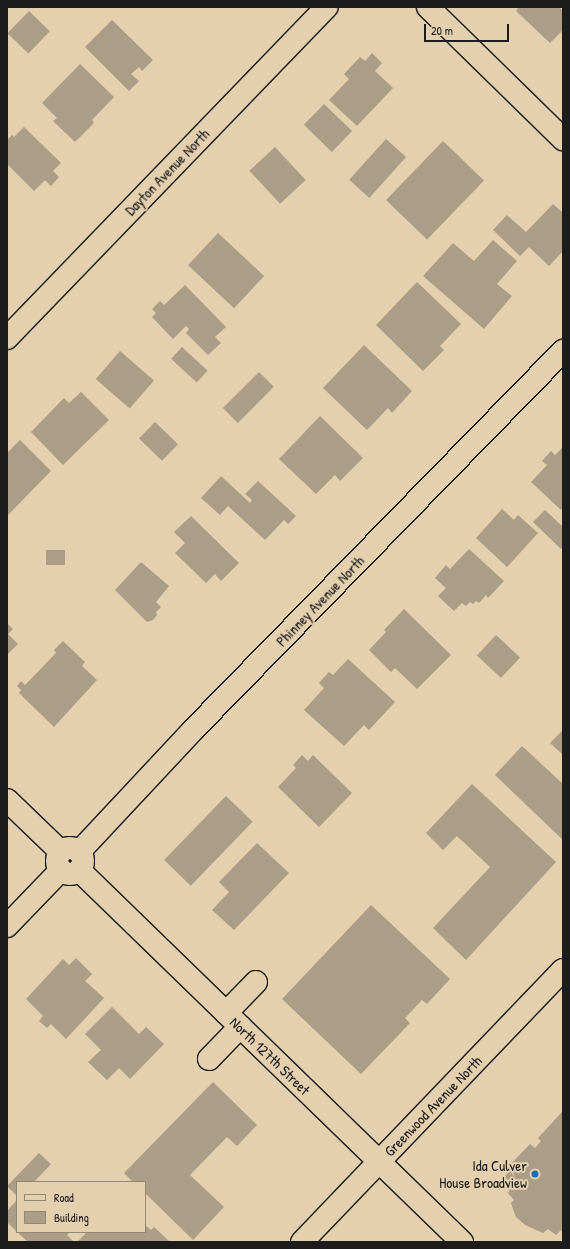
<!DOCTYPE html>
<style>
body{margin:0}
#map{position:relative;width:570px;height:1249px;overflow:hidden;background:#e4cfae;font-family:"Patrick Hand",sans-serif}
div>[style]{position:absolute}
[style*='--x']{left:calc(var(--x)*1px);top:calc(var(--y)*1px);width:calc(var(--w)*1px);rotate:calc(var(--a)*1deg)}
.building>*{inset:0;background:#ac9d86;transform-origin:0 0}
.roads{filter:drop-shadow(1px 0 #1c1c1c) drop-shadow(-1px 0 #1c1c1c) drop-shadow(0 1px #1c1c1c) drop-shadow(0 -1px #1c1c1c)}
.minor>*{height:22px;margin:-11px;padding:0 11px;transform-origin:11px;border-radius:11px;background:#e4cfae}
.minor>.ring{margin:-11px;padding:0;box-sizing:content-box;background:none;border:22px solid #e4cfae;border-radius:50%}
.major>*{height:22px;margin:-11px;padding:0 11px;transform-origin:11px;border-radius:11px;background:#e4cfae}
.dots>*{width:11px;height:11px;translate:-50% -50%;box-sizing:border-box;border:2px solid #e4cfae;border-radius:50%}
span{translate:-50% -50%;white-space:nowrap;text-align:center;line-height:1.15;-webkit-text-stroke:4px #e4cfae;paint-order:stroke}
.street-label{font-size:15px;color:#1c1c1c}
.poi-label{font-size:15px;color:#1c1c1c}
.right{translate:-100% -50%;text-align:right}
.frame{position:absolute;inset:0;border:8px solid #1c1c1c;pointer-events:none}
.legend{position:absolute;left:16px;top:1181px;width:130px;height:52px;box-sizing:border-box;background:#e4cfae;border:1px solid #948774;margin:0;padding:5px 7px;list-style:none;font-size:12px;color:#1c1c1c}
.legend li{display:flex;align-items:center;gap:8px;height:20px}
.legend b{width:20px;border:1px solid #948774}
.scale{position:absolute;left:424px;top:24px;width:85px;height:18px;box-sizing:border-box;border:2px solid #1c1c1c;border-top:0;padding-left:5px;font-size:12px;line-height:14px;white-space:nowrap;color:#1c1c1c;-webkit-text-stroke:3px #e4cfae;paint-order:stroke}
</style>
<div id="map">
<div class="building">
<i style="clip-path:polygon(519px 7px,559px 7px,563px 11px,563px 30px,550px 43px,516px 11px)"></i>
<i style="left:29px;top:11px;width:29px;height:31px;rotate:44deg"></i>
<i style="clip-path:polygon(112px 20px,153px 60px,142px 71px,139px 67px,131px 74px,139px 81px,129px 91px,85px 47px)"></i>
<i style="clip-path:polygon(372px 53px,382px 63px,375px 71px,393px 88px,357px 126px,329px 100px,349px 79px,344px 74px,360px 57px,365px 61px)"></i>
<i style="clip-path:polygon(80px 64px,114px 97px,92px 120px,94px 123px,75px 142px,53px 121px,57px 118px,42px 103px)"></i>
<i style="left:324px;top:104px;width:39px;height:29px;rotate:44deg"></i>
<i style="clip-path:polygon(24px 127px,61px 163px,53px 171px,59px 177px,51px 186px,45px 180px,34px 191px,7px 164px,7px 140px,12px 135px,14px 137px)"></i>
<i style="left:386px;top:139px;width:27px;height:55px;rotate:42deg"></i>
<i style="left:443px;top:141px;width:57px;height:82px;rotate:44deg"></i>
<i style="left:275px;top:147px;width:45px;height:35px;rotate:47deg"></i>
<i style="clip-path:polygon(553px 204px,563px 213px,563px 251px,549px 266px,529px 247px,520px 256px,493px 230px,507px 215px,526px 232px)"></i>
<i style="left:218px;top:233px;width:63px;height:44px;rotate:43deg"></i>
<i style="clip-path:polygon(493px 240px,517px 261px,497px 284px,512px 296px,484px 329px,423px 276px,453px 243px,474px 261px)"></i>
<i style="clip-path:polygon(417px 282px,461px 324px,440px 346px,444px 350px,423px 371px,376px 325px)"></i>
<i style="clip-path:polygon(185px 285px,226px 327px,215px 337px,221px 343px,208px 355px,186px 333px,189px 329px,186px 326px,173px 339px,152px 317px,156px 313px,152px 309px,160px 301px,164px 305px)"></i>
<i style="clip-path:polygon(364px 345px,412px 391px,392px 413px,388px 408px,367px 430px,323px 388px)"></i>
<i style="left:182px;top:347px;width:35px;height:16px;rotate:43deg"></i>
<i style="left:120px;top:351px;width:45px;height:37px;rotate:41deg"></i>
<i style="left:259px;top:372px;width:21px;height:51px;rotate:45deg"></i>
<i style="clip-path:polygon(81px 392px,109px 420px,63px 465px,31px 432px,64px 398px,69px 403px)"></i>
<i style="clip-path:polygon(320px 416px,363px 458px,340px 481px,335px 475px,316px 494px,279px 459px)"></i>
<i style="left:155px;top:422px;width:32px;height:23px;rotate:44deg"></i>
<i style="clip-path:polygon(20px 440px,51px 471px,7px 516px,7px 453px)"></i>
<i style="clip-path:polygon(563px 447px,563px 507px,561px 510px,531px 482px,547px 465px,542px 461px,551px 451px,555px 455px)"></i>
<i style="clip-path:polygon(221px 476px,250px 503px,252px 500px,245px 494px,258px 481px,296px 516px,288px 524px,284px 520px,265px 540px,228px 506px,220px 515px,201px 498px)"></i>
<i style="clip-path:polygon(502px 509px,514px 520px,518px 515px,538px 533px,507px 567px,476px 538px)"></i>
<i style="clip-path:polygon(545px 510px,563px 527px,563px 546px,561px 549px,533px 522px)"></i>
<i style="clip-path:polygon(191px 516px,239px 563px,221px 581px,215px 574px,206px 583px,175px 553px,185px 543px,174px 532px)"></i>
<i style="clip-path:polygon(469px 549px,504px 581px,488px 598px,486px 595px,479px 603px,476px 601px,473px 604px,470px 602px,466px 606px,462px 603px,454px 611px,438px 596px,446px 588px,435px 578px,446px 565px,450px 569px)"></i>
<i style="left:46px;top:550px;width:19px;height:15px"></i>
<i style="clip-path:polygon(141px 562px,169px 586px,156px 602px,161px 607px,156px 612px,157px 615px,153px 620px,147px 622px,115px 590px)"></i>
<i style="clip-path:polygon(404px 609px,451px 655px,417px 689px,395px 668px,391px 672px,369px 650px,386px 632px,384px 630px)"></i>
<i style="clip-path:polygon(7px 623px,13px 629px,8px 634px,18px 644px,7px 655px)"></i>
<i style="left:496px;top:635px;width:33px;height:28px;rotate:43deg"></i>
<i style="clip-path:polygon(63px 641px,85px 662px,82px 666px,97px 680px,54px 727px,19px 693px,21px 690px,17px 686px,21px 681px,25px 685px,56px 653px,54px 650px)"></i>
<i style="clip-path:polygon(348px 659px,395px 702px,369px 730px,364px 725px,344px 746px,304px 710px,324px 688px,319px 683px,329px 672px,333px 675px)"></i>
<i style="clip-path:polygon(563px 730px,563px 755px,550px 743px)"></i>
<i style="clip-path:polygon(522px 746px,563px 784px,563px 840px,495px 775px)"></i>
<i style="clip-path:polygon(302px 755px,308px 761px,313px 755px,352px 793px,319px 827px,278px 787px,296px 768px,293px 765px)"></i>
<i style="clip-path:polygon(472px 784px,556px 862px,466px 960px,433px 928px,490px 867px,457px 836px,443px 850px,426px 833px)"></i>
<i style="left:226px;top:796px;width:37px;height:89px;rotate:44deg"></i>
<i style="clip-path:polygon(257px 843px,289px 873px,234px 930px,212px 910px,229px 892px,219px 882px)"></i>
<i style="clip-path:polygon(371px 905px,450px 979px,427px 1004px,422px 1000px,405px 1018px,410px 1023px,361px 1074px,282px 999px)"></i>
<i style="clip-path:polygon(76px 958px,92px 974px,85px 981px,104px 998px,66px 1039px,51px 1024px,47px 1028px,39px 1021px,43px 1016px,26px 999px,63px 959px,69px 965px)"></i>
<i style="clip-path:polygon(112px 1007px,139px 1034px,146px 1027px,164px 1044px,130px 1079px,119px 1068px,107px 1080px,88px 1062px,101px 1050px,85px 1034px)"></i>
<i style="clip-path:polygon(213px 1082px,257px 1125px,237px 1146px,227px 1137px,190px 1175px,224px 1207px,193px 1240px,145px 1193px,145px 1182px,133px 1182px,124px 1173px)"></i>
<i style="clip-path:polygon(562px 1112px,563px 1233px,561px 1230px,556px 1235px,548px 1229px,543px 1233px,525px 1225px,516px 1217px,511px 1203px,514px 1200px,507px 1192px,513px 1186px,504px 1177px,511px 1170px,509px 1166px,530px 1144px,535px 1148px,541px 1141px,538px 1138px)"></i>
<i style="clip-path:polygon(39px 1153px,51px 1164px,34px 1182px,17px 1182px,17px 1196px,7px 1186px)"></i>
<i style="clip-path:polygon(17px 1200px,17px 1232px,7px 1222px,7px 1211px)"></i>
<i style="clip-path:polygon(145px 1225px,151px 1230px,154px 1227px,170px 1242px,77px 1242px,87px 1232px,145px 1232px)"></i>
<i style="clip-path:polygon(17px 1232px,70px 1232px,67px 1235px,74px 1242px,28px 1242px)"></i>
</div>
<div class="roads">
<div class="minor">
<i style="--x:428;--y:7;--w:189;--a:44.4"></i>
<i style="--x:7;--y:338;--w:460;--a:-46"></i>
<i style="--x:7;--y:800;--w:75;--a:43.9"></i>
<i class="ring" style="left:57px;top:848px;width:4px;height:4px"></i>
<i style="--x:79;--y:852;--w:167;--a:-46.9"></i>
<i style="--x:193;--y:730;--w:530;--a:-45.69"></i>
<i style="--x:79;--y:870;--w:534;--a:44.17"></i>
<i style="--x:7;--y:926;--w:78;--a:-46"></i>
<i style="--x:226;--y:1013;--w:43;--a:-45.9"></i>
<i style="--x:209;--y:1059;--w:45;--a:-45.9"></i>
</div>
<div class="major">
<i style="--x:302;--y:1242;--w:377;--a:-46.2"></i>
</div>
</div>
<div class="dots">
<i style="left:535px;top:1174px;background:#1f6fb2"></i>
</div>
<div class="street-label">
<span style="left:167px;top:172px;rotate:-46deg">Dayton Avenue North</span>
<span style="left:320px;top:601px;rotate:-46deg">Phinney Avenue North</span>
<span style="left:270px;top:1056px;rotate:44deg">North 127th Street</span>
<span style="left:433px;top:1106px;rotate:-46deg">Greenwood Avenue North</span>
</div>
<div class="poi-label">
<span class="right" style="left:527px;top:1174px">Ida Culver<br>House Broadview</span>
</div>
<div class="frame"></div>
<ul class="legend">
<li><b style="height:5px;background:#e4cfae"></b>Road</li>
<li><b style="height:11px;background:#ac9d86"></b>Building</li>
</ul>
<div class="scale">20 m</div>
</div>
